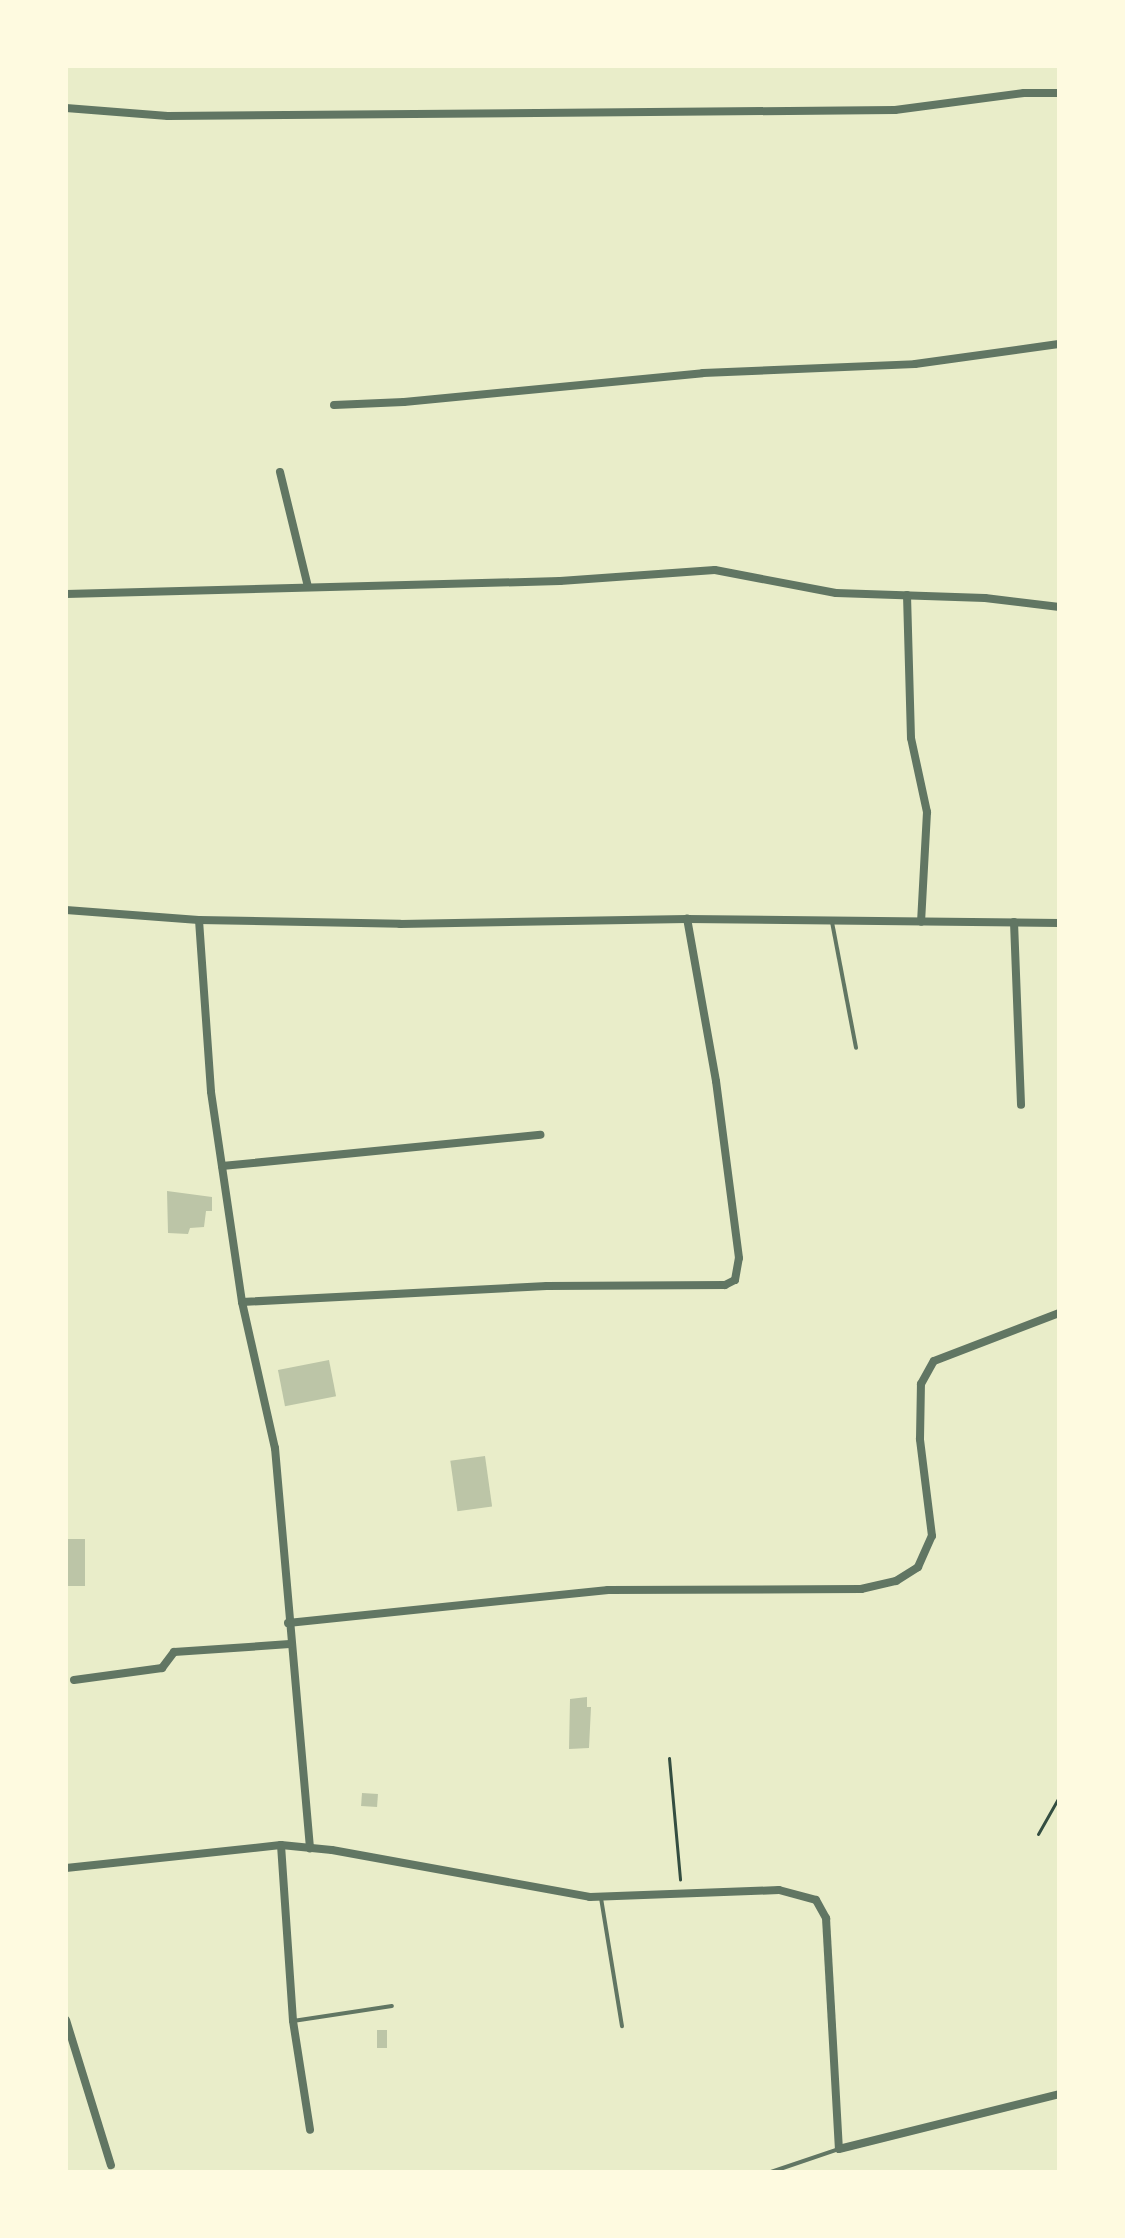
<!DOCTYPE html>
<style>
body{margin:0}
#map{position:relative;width:1125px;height:2238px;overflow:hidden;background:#e9edc9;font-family:Inter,sans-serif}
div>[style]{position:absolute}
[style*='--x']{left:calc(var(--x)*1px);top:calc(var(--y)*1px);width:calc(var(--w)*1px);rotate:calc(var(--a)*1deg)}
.building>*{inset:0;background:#bcc5a7;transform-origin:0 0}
.path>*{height:3px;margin:-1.5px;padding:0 1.5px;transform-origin:1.5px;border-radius:1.5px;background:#344e41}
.service>*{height:4px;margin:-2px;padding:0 2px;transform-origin:2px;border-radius:2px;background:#617663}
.minor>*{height:8px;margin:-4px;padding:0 4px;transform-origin:4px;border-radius:4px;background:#617663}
span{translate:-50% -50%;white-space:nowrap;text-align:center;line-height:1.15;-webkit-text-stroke:8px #fefae0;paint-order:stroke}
.frame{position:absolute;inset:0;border:68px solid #fefae0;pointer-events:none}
</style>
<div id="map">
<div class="building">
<i style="clip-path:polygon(167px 1191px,212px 1197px,212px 1211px,206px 1211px,204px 1227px,190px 1228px,188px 1234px,168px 1233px)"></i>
<i style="left:329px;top:1360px;width:37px;height:52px;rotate:79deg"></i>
<i style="left:485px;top:1456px;width:51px;height:35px;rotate:82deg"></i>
<i style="left:66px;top:1539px;width:19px;height:47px"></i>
<i style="clip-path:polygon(587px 1697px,587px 1707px,591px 1707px,589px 1748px,569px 1749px,570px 1699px)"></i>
<i style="left:362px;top:1793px;width:16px;height:13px;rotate:4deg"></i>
<i style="left:377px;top:2030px;width:10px;height:18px"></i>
</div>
<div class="path">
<i style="--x:669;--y:1758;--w:122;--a:84.8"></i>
<i style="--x:1038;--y:1834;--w:43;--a:-60.4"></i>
</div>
<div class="service">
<i style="--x:832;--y:922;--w:128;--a:79.2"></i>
<i style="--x:601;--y:1898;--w:130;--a:80.7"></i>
<i style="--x:293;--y:2021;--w:100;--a:-8.6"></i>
<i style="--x:771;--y:2172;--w:72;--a:-18.7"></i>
</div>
<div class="minor">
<i style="--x:66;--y:108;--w:102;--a:4.5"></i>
<i style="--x:168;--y:116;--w:727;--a:-0.47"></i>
<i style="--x:895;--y:110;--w:130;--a:-7.5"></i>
<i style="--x:1024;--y:93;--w:35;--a:0"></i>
<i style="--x:334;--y:405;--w:70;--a:-2.5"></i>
<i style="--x:404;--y:402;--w:300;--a:-5.5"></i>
<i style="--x:703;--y:373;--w:212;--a:-2.4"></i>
<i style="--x:915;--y:364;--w:145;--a:-7.9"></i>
<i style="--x:280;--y:472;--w:118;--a:76.3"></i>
<i style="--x:66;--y:594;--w:494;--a:-1.5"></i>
<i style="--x:560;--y:581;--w:155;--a:-4.1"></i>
<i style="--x:715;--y:570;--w:123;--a:10.8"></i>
<i style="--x:836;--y:593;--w:149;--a:1.9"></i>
<i style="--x:985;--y:598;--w:75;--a:6.9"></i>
<i style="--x:907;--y:595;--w:143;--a:88.4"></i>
<i style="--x:911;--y:738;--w:76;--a:77.8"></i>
<i style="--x:927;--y:812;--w:110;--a:93.1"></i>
<i style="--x:66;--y:910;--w:133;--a:4.3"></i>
<i style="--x:199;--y:920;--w:201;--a:1.1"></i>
<i style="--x:400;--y:924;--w:287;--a:-1"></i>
<i style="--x:687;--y:919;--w:372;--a:0.6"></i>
<i style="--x:199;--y:920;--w:172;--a:86"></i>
<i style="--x:211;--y:1092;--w:212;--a:81.6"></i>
<i style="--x:242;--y:1302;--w:150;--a:77.3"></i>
<i style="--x:275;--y:1448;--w:402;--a:85"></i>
<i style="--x:1014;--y:922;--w:183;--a:87.8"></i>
<i style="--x:222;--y:1166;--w:320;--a:-5.6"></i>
<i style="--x:242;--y:1302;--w:305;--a:-3"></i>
<i style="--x:547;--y:1286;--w:178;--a:-0.3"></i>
<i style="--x:725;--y:1285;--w:11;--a:-27"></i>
<i style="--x:735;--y:1280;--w:22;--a:-80"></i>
<i style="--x:739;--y:1258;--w:178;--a:-97.4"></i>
<i style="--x:716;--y:1081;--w:165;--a:-100.1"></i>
<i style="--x:288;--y:1623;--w:322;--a:-5.9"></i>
<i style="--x:608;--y:1590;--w:253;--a:-0.2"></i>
<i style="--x:861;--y:1589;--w:36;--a:-13"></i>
<i style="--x:896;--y:1581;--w:26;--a:-32"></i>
<i style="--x:918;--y:1567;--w:34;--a:-66"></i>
<i style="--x:932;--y:1536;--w:98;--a:-97.1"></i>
<i style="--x:920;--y:1439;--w:55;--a:-89"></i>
<i style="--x:921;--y:1384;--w:26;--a:-61"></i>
<i style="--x:934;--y:1361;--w:134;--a:-21"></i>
<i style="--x:74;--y:1680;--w:89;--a:-7.8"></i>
<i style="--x:162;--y:1668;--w:20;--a:-53"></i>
<i style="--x:174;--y:1652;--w:116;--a:-3.9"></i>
<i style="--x:281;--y:1845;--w:176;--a:86.1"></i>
<i style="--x:293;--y:2021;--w:110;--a:81.1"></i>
<i style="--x:66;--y:1868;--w:216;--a:-6.1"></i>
<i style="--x:281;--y:1845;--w:51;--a:5.6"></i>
<i style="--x:332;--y:1850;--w:262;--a:10.3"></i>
<i style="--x:590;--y:1897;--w:189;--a:-2.1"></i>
<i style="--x:779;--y:1890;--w:38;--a:15"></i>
<i style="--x:816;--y:1900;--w:21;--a:61"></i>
<i style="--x:826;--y:1918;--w:231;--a:86.8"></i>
<i style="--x:839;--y:2149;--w:227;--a:-14"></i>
<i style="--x:66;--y:2020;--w:152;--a:72.8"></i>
</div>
<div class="frame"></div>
</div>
